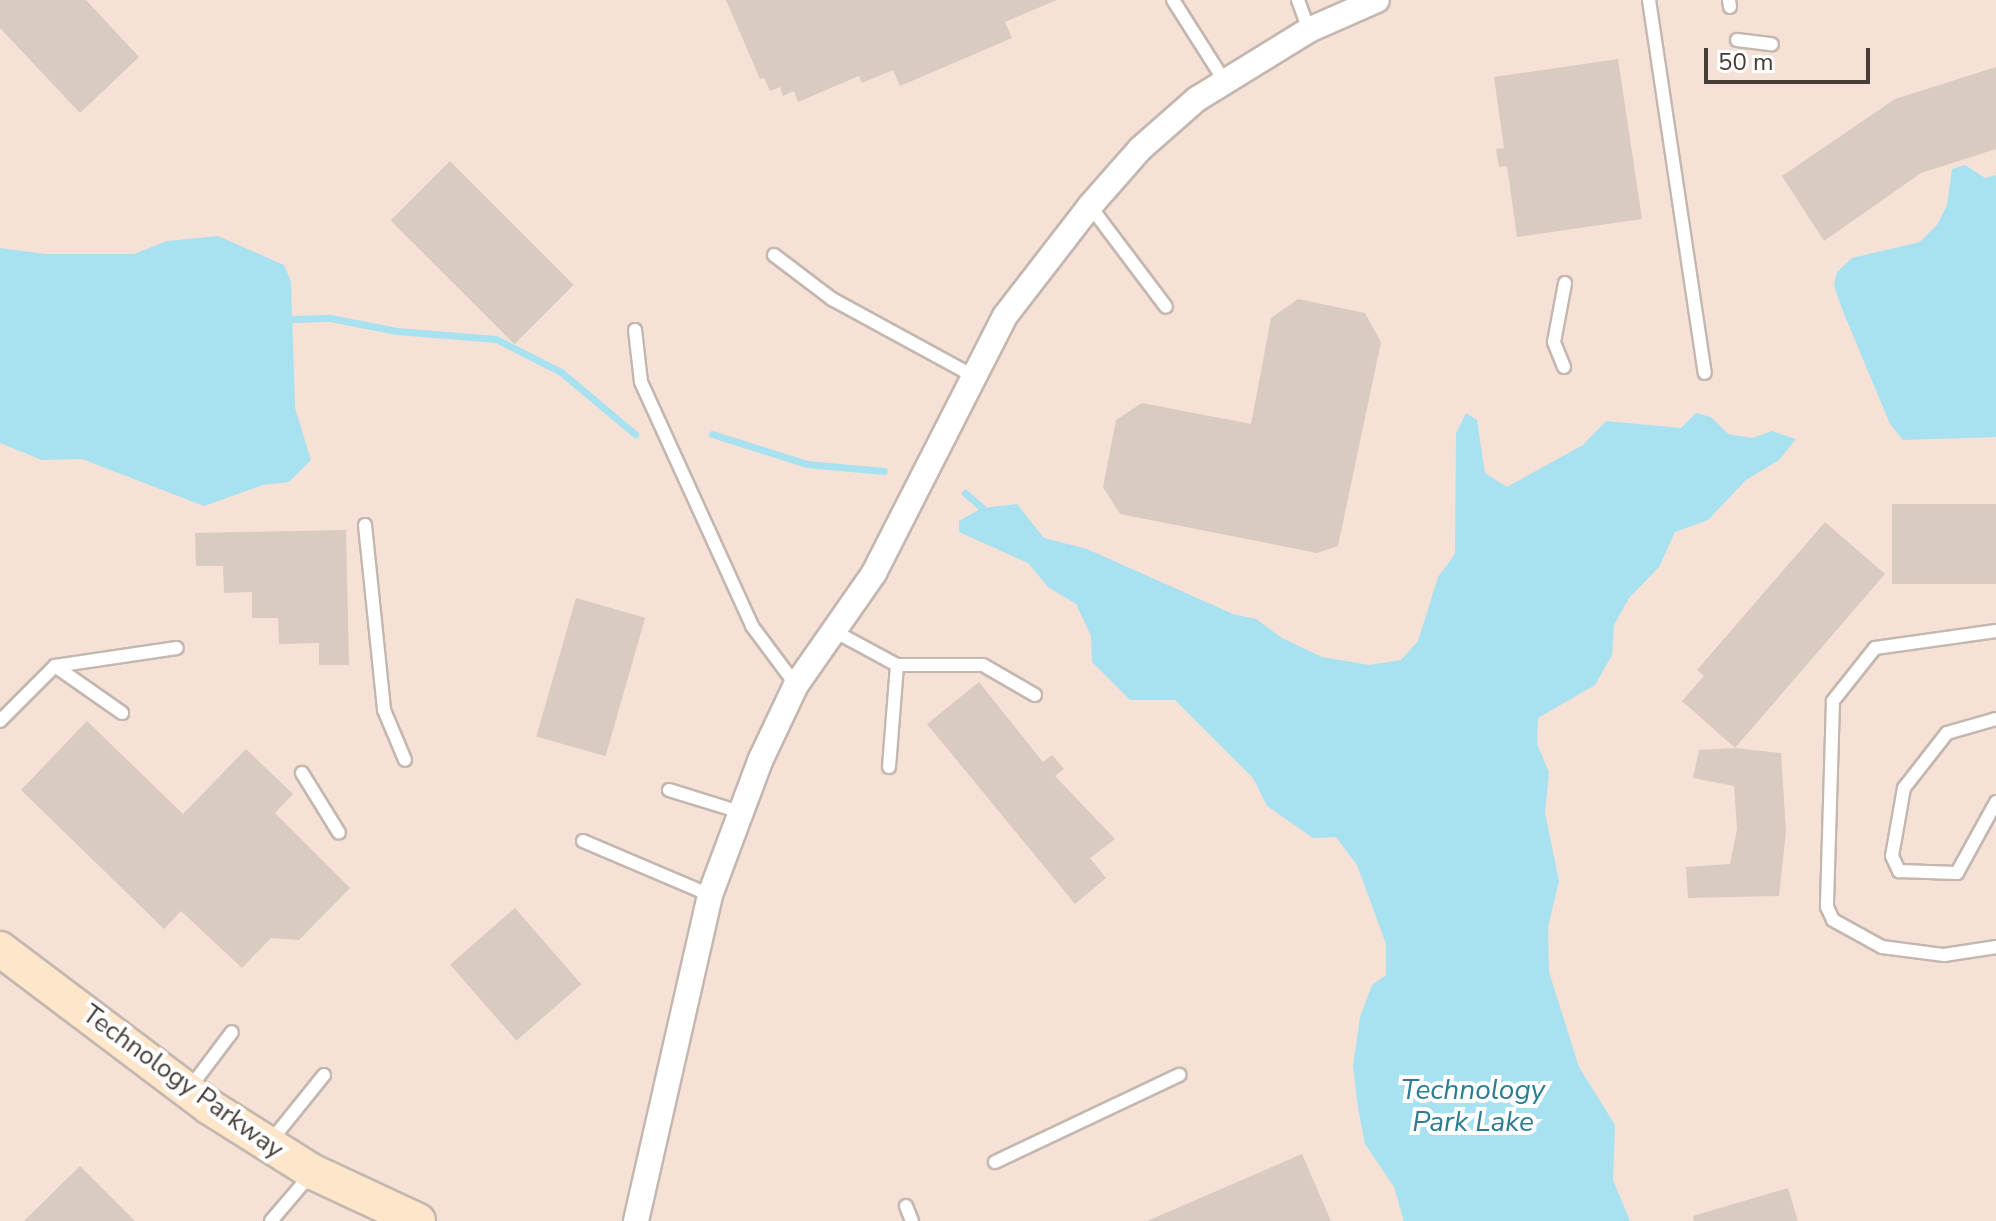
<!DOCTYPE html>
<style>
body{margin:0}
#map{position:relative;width:1996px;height:1221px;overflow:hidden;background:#f4efe9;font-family:"Nunito Sans",sans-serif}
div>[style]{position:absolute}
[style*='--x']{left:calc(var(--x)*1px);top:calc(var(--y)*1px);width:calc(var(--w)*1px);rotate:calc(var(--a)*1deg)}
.commercial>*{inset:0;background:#f5e1d6;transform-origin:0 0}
.water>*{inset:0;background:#a8e1ef}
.stream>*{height:7px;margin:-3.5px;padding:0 3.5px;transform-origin:3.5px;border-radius:3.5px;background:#a8e1ef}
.building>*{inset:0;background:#d9cbc2;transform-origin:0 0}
.roads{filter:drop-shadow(2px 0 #c3b7af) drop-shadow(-2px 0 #c3b7af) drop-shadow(0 2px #c3b7af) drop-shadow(0 -2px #c3b7af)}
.lane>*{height:12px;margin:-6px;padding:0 6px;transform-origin:6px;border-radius:6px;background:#fff}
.street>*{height:24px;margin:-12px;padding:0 12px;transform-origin:12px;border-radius:12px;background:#fff}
.secondary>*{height:34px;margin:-17px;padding:0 17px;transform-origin:17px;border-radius:17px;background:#fde6ca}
span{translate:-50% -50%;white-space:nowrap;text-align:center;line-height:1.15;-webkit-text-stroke:8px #fff;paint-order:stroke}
.street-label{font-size:26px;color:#483e38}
.water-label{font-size:28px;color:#2c7d92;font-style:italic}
.scale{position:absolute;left:1704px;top:48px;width:166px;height:36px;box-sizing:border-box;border:4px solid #483e38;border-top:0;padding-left:10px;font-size:24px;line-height:28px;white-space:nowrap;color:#483e38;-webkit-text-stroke:6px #fff;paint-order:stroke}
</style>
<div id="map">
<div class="commercial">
<i style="left:0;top:0;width:1996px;height:1221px"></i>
</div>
<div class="water">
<i style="clip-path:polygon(1965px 165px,1985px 178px,1996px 175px,1996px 437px,1903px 440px,1890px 424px,1842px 309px,1834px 285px,1837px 272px,1852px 258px,1920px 242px,1937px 225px,1947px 205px,1952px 169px)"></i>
<i style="clip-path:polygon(218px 236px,284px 265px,291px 282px,295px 408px,311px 460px,289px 482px,263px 485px,204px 506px,82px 459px,42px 460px,0 443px,0 248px,45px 254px,134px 254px,167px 241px)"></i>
<i style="clip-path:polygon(1466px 413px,1477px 420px,1485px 473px,1507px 487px,1583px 445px,1606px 421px,1681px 428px,1696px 413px,1711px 417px,1728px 434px,1752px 438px,1772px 431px,1796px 439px,1779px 460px,1746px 480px,1708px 520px,1675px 532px,1659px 567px,1629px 598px,1614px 625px,1612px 655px,1595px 685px,1538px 718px,1537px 744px,1549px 772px,1545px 813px,1559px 881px,1548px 927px,1549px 972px,1579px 1067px,1615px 1125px,1613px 1180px,1630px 1221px,1404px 1221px,1394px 1187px,1365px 1144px,1358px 1108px,1353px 1066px,1360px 1017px,1372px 985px,1386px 975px,1386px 944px,1357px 865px,1336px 837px,1313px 838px,1267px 806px,1253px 778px,1175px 700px,1130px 700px,1092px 662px,1091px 636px,1076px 604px,1048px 587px,1028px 563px,959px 532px,959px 521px,982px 508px,1017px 504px,1044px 538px,1087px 549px,1233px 614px,1256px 619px,1282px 638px,1322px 657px,1369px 665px,1401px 660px,1418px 641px,1438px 577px,1455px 554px,1456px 433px)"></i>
</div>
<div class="stream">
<i style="--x:294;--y:319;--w:36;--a:-2"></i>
<i style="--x:330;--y:318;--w:68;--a:11"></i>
<i style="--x:397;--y:331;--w:99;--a:4.6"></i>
<i style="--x:496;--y:339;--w:73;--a:26.9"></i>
<i style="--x:561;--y:372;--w:97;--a:40"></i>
<i style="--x:712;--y:434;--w:100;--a:17.5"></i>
<i style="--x:807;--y:464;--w:77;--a:5.2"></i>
<i style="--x:965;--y:493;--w:23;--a:41"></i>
</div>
<div class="building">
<i style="clip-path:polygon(0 0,86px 0,139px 57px,80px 113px,0 28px)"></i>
<i style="clip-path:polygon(726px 0,1057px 0,1005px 22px,1012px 38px,900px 86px,893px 70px,862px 83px,859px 76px,798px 102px,794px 91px,783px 96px,780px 87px,770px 91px,764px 78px,760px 79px)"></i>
<i style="clip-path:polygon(1618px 59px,1642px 219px,1517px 237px,1507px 166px,1499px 167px,1496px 149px,1504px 148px,1494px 77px)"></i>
<i style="clip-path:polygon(1996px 67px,1996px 149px,1921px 173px,1824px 241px,1782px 176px,1895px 99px)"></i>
<i style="left:450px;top:161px;width:175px;height:84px;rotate:45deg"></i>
<i style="clip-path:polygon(1298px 299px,1365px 313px,1381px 342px,1338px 546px,1317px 553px,1120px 514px,1103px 487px,1116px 420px,1142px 403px,1251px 424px,1271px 318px)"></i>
<i style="left:1996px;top:504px;width:80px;height:104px;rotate:90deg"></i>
<i style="clip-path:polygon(1825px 522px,1885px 574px,1735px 748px,1682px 701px,1704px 676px,1697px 670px)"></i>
<i style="clip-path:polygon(346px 530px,349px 665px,319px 665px,319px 643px,279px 644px,278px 618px,252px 618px,252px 592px,224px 593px,223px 566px,196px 566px,195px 533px)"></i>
<i style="left:576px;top:598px;width:72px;height:144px;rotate:16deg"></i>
<i style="clip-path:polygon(979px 682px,1043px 762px,1052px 755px,1064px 769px,1055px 776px,1115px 839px,1090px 858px,1106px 878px,1075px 904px,927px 724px)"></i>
<i style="clip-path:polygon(87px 721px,183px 814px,246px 749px,293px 794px,275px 813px,350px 888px,299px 940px,271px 938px,242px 968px,181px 911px,164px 929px,21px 790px)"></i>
<i style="clip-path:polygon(1735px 748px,1781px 753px,1786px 831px,1779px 896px,1688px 898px,1686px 867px,1730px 864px,1737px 829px,1734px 786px,1693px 778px,1699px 750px)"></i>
<i style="left:515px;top:908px;width:101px;height:86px;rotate:49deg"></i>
<i style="clip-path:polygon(1302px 1154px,1331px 1221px,1147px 1221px)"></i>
<i style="clip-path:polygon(80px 1166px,135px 1221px,24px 1221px)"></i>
<i style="clip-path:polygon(1788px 1188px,1798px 1221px,1694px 1221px,1693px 1216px)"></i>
</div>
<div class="roads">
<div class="lane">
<i style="--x:1173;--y:0;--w:97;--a:57.6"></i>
<i style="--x:1298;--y:0;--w:32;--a:70"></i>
<i style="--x:1649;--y:0;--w:377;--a:81.5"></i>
<i style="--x:1729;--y:0;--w:7;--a:82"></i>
<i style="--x:1737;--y:40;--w:35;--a:7"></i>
<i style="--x:1090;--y:206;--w:126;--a:53"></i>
<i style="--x:774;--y:255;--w:73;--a:37.2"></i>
<i style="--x:832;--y:299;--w:165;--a:28.6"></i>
<i style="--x:635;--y:330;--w:52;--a:83.4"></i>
<i style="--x:641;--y:382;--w:268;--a:65.5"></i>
<i style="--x:752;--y:626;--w:74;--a:53.3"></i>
<i style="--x:1564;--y:367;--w:27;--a:-112"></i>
<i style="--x:1554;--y:342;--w:60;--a:-79.4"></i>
<i style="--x:365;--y:525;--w:186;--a:84.1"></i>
<i style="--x:384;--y:710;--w:54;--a:67.2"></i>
<i style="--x:834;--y:631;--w:72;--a:28.4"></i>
<i style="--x:897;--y:665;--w:86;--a:0"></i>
<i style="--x:983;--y:665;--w:60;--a:30"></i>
<i style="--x:1996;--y:631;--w:122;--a:172"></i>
<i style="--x:1875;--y:648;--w:68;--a:128.4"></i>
<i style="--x:1833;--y:701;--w:206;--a:91.7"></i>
<i style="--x:1827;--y:907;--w:14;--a:65"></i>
<i style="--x:1833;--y:920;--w:56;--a:28.9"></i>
<i style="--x:1882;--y:947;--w:63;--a:7.4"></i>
<i style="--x:1944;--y:955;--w:53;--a:-8.7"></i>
<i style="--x:55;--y:666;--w:82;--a:35"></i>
<i style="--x:1996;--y:719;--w:51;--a:164.1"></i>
<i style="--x:1947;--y:733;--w:70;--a:128"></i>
<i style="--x:1904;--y:788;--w:69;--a:100"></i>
<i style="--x:1892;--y:856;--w:17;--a:65"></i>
<i style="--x:1899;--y:871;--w:58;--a:2"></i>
<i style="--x:1957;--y:873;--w:81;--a:-61.2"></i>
<i style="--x:0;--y:721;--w:78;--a:-45"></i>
<i style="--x:55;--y:666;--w:123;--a:-8.4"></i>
<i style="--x:889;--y:767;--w:102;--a:-85.5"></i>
<i style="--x:302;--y:773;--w:70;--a:58.3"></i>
<i style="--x:669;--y:790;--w:74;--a:17.2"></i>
<i style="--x:583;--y:841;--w:138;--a:23"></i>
<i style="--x:189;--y:1089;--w:71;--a:-53"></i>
<i style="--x:270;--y:1142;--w:86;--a:-51.1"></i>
<i style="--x:995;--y:1162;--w:204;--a:-25.3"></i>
<i style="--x:906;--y:1206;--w:16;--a:68"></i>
<i style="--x:271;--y:1221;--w:62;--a:-49.6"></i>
</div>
<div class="street">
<i style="--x:636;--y:1221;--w:334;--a:-77.2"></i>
<i style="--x:710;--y:895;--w:143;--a:-69.5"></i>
<i style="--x:760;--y:761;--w:84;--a:-64.7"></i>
<i style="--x:796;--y:685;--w:136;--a:-55.1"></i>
<i style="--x:874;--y:573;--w:288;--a:-63"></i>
<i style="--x:1005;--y:316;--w:139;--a:-52.3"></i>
<i style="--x:1090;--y:206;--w:76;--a:-48.7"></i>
<i style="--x:1140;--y:149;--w:76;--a:-41.3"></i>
<i style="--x:1197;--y:99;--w:132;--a:-31.6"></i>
<i style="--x:1309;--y:30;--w:74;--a:-23.8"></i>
</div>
<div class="secondary">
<i style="--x:0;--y:949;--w:261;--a:37"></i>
<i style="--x:208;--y:1106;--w:124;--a:32.2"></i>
<i style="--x:313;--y:1172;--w:116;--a:25"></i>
</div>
</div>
<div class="street-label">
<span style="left:183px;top:1082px;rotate:36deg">Technology Parkway</span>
</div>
<div class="water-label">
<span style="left:1473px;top:1106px">Technology<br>Park Lake</span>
</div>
<div class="scale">50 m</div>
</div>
